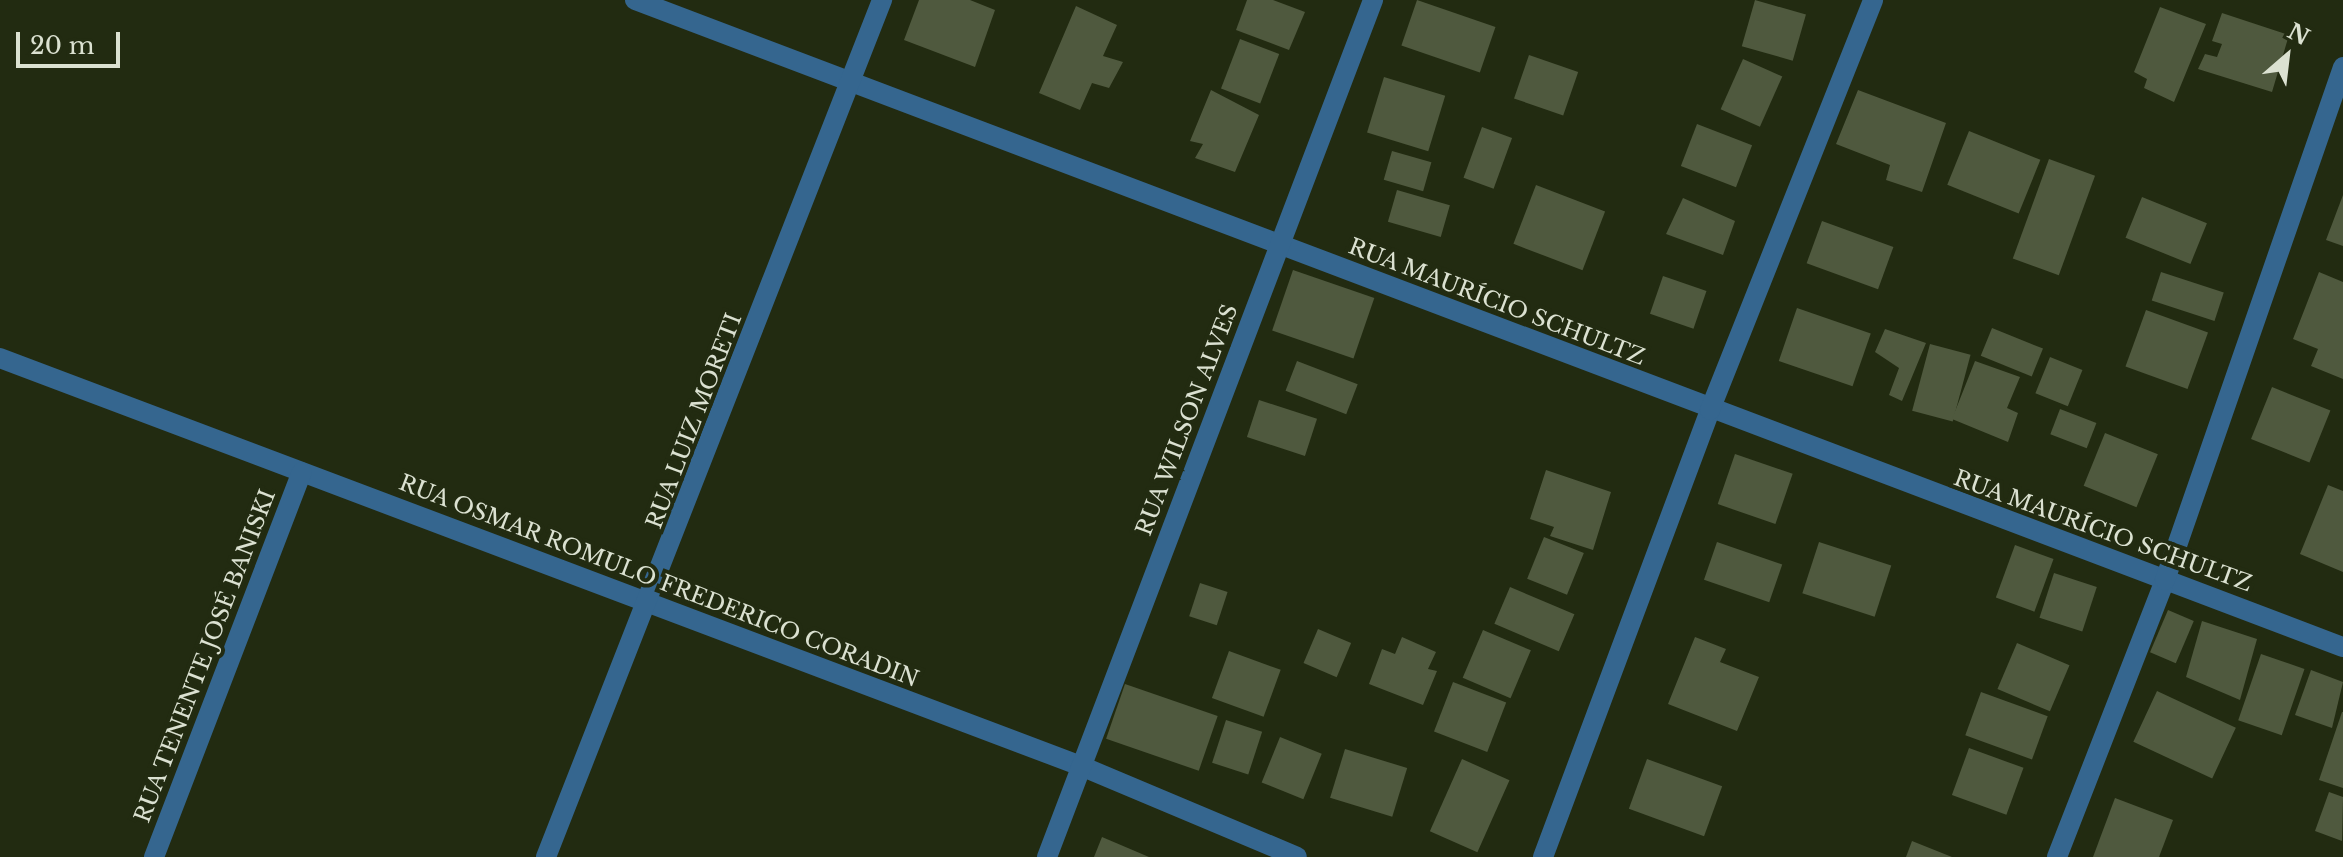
<!DOCTYPE html>
<meta charset="utf-8">
<style>
body{margin:0}
#map{position:relative;width:2343px;height:857px;overflow:hidden;background:#222b11;font-family:"Libre Baskerville",serif}
div>[style]{position:absolute}
[style*='--x']{left:calc(var(--x)*1px);top:calc(var(--y)*1px);width:calc(var(--w)*1px);rotate:calc(var(--a)*1deg)}
.building>*{inset:0;background:#4f593e;transform-origin:0 0}
.street>*{height:20px;margin:-10px;padding:0 10px;transform-origin:10px;border-radius:10px;background:#35668f}
span{translate:-50% -50%;white-space:nowrap;text-align:center;line-height:1.15;-webkit-text-stroke:8px #222b11;paint-order:stroke}
.street-label{font-size:22px;color:#dbe1d1}
.north{position:absolute;left:2247px;top:16px;width:80px;height:80px;-webkit-text-stroke:6px #222b11;paint-order:stroke;rotate:28deg;font-size:22px;font-weight:700;line-height:32px;text-align:center;color:#dbe1d1}
.north::after{content:'';display:block;margin:auto;width:28px;height:36px;background:#dbe1d1;clip-path:polygon(50% 0,100% 100%,50% 72%,0 100%)}
.scale{position:absolute;left:16px;top:32px;width:104px;height:36px;box-sizing:border-box;border:4px solid #dbe1d1;border-top:0;padding-left:10px;font-size:24px;line-height:28px;white-space:nowrap;color:#dbe1d1;-webkit-text-stroke:6px #222b11;paint-order:stroke}
</style>
<div id="map">
<div class="building">
<i style="clip-path:polygon(919px 0,970px 0,995px 10px,975px 67px,904px 40px)"></i>
<i style="clip-path:polygon(1247px 0,1273px 0,1305px 12px,1289px 50px,1236px 30px)"></i>
<i style="left:1417px;top:0;width:83px;height:48px;rotate:19deg"></i>
<i style="left:1755px;top:0;width:53px;height:48px;rotate:16deg"></i>
<i style="clip-path:polygon(1076px 6px,1117px 25px,1103px 56px,1123px 62px,1109px 88px,1092px 83px,1080px 110px,1039px 93px)"></i>
<i style="clip-path:polygon(2160px 7px,2206px 24px,2174px 102px,2144px 88px,2147px 79px,2134px 72px)"></i>
<i style="clip-path:polygon(2222px 13px,2289px 35px,2272px 92px,2198px 69px,2205px 54px,2217px 57px,2222px 44px,2212px 41px)"></i>
<i style="left:1240px;top:39px;width:42px;height:53px;rotate:21deg"></i>
<i style="left:1529px;top:55px;width:52px;height:46px;rotate:19deg"></i>
<i style="left:1743px;top:59px;width:43px;height:55px;rotate:24deg"></i>
<i style="left:1384px;top:77px;width:64px;height:58px;rotate:17deg"></i>
<i style="clip-path:polygon(1211px 90px,1259px 115px,1235px 172px,1195px 158px,1203px 144px,1190px 141px)"></i>
<i style="clip-path:polygon(1858px 90px,1946px 123px,1922px 192px,1886px 180px,1890px 165px,1836px 144px)"></i>
<i style="left:1697px;top:124px;width:59px;height:45px;rotate:21deg"></i>
<i style="left:1482px;top:127px;width:32px;height:54px;rotate:20deg"></i>
<i style="left:1969px;top:131px;width:77px;height:58px;rotate:22deg"></i>
<i style="left:1392px;top:151px;width:41px;height:30px;rotate:16deg"></i>
<i style="left:2049px;top:159px;width:49px;height:106px;rotate:20deg"></i>
<i style="left:1536px;top:185px;width:74px;height:63px;rotate:21deg"></i>
<i style="left:1397px;top:190px;width:55px;height:33px;rotate:16deg"></i>
<i style="clip-path:polygon(2343px 195px,2343px 246px,2326px 240px)"></i>
<i style="left:2142px;top:197px;width:70px;height:44px;rotate:22deg"></i>
<i style="clip-path:polygon(1683px 198px,1735px 221px,1723px 255px,1666px 234px)"></i>
<i style="left:1822px;top:221px;width:76px;height:45px;rotate:20deg"></i>
<i style="left:1293px;top:270px;width:86px;height:64px;rotate:19deg"></i>
<i style="left:2161px;top:272px;width:66px;height:30px;rotate:18deg"></i>
<i style="clip-path:polygon(2319px 272px,2343px 282px,2343px 379px,2311px 366px,2318px 349px,2293px 339px)"></i>
<i style="left:1663px;top:276px;width:46px;height:40px;rotate:19deg"></i>
<i style="left:1797px;top:308px;width:78px;height:56px;rotate:19deg"></i>
<i style="left:2146px;top:310px;width:66px;height:60px;rotate:20deg"></i>
<i style="left:1992px;top:328px;width:55px;height:30px;rotate:22deg"></i>
<i style="clip-path:polygon(1885px 329px,1926px 343px,1902px 401px,1889px 395px,1899px 368px,1875px 352px)"></i>
<i style="left:1930px;top:344px;width:42px;height:69px;rotate:15deg"></i>
<i style="left:2050px;top:357px;width:35px;height:39px;rotate:22deg"></i>
<i style="left:1297px;top:361px;width:65px;height:32px;rotate:21deg"></i>
<i style="clip-path:polygon(1975px 361px,2020px 377px,2007px 408px,2018px 413px,2008px 442px,1952px 419px)"></i>
<i style="left:2272px;top:387px;width:63px;height:56px;rotate:22deg"></i>
<i style="left:1259px;top:400px;width:61px;height:39px;rotate:18deg"></i>
<i style="left:2060px;top:409px;width:39px;height:27px;rotate:21deg"></i>
<i style="left:2105px;top:433px;width:57px;height:57px;rotate:22deg"></i>
<i style="left:1735px;top:454px;width:61px;height:53px;rotate:19deg"></i>
<i style="clip-path:polygon(1546px 470px,1611px 492px,1593px 550px,1550px 536px,1554px 527px,1530px 519px)"></i>
<i style="clip-path:polygon(2328px 485px,2343px 491px,2343px 572px,2300px 554px)"></i>
<i style="left:1544px;top:537px;width:43px;height:45px;rotate:22deg"></i>
<i style="left:1717px;top:542px;width:69px;height:40px;rotate:19deg"></i>
<i style="left:1819px;top:542px;width:76px;height:54px;rotate:18deg"></i>
<i style="left:2015px;top:545px;width:41px;height:56px;rotate:20deg"></i>
<i style="left:2054px;top:573px;width:45px;height:47px;rotate:18deg"></i>
<i style="left:1200px;top:583px;width:29px;height:35px;rotate:18deg"></i>
<i style="left:1510px;top:587px;width:70px;height:40px;rotate:23deg"></i>
<i style="left:2168px;top:610px;width:28px;height:46px;rotate:23deg"></i>
<i style="clip-path:polygon(2202px 621px,2257px 639px,2240px 700px,2186px 677px)"></i>
<i style="left:1318px;top:629px;width:36px;height:37px;rotate:23deg"></i>
<i style="left:1483px;top:630px;width:52px;height:52px;rotate:23deg"></i>
<i style="clip-path:polygon(1402px 637px,1436px 652px,1428px 669px,1437px 671px,1423px 705px,1369px 684px,1382px 649px,1395px 654px)"></i>
<i style="clip-path:polygon(1695px 637px,1726px 649px,1720px 662px,1759px 677px,1737px 731px,1668px 704px)"></i>
<i style="left:2017px;top:643px;width:57px;height:50px;rotate:23deg"></i>
<i style="left:1229px;top:651px;width:55px;height:50px;rotate:20deg"></i>
<i style="left:2261px;top:654px;width:46px;height:70px;rotate:19deg"></i>
<i style="clip-path:polygon(2311px 670px,2343px 682px,2332px 728px,2295px 715px)"></i>
<i style="left:1453px;top:682px;width:57px;height:53px;rotate:21deg"></i>
<i style="left:1125px;top:684px;width:98px;height:58px;rotate:19deg"></i>
<i style="left:2157px;top:691px;width:87px;height:56px;rotate:25deg"></i>
<i style="left:1981px;top:692px;width:71px;height:46px;rotate:20deg"></i>
<i style="clip-path:polygon(2342px 712px,2343px 712px,2343px 788px,2319px 780px)"></i>
<i style="left:1226px;top:720px;width:38px;height:45px;rotate:18deg"></i>
<i style="left:1280px;top:737px;width:45px;height:49px;rotate:22deg"></i>
<i style="left:1969px;top:748px;width:58px;height:50px;rotate:20deg"></i>
<i style="left:1345px;top:749px;width:65px;height:51px;rotate:17deg"></i>
<i style="left:1462px;top:759px;width:52px;height:79px;rotate:24deg"></i>
<i style="left:1647px;top:759px;width:80px;height:53px;rotate:20deg"></i>
<i style="clip-path:polygon(2329px 792px,2343px 797px,2342px 841px,2315px 831px)"></i>
<i style="clip-path:polygon(2115px 798px,2173px 820px,2159px 857px,2093px 857px)"></i>
<i style="clip-path:polygon(1102px 837px,1149px 857px,1094px 857px)"></i>
<i style="clip-path:polygon(1912px 841px,1952px 857px,1906px 857px)"></i>
</div>
<div class="street">
<i style="--x:635;--y:0;--w:1826;--a:20.75"></i>
<i style="--x:0;--y:358;--w:1155;--a:20.68"></i>
<i style="--x:1081;--y:766;--w:234;--a:22.8"></i>
<i style="--x:154;--y:857;--w:412;--a:-69"></i>
<i style="--x:546;--y:857;--w:921;--a:-68.59"></i>
<i style="--x:1047;--y:857;--w:917;--a:-69.17"></i>
<i style="--x:1543;--y:857;--w:477;--a:-69.5"></i>
<i style="--x:1710;--y:410;--w:441;--a:-68.3"></i>
<i style="--x:2057;--y:857;--w:297;--a:-68.7"></i>
<i style="--x:2165;--y:580;--w:543;--a:-70.86"></i>
</div>
<div class="street-label">
<span style="left:1497px;top:302px;rotate:21deg">RUA MAURÍCIO SCHULTZ</span>
<span style="left:1187px;top:420px;rotate:-69deg">RUA WILSON ALVES</span>
<span style="left:694px;top:421px;rotate:-69deg">RUA LUIZ MORETI</span>
<span style="left:2103px;top:531px;rotate:20deg">RUA MAURÍCIO SCHULTZ</span>
<span style="left:659px;top:581px;rotate:21deg">RUA OSMAR ROMULO FREDERICO CORADIN</span>
<span style="left:205px;top:656px;rotate:-69deg">RUA TENENTE JOSÉ BANISKI</span>
</div>
<div class="north">N</div>
<div class="scale">20 m</div>
</div>
